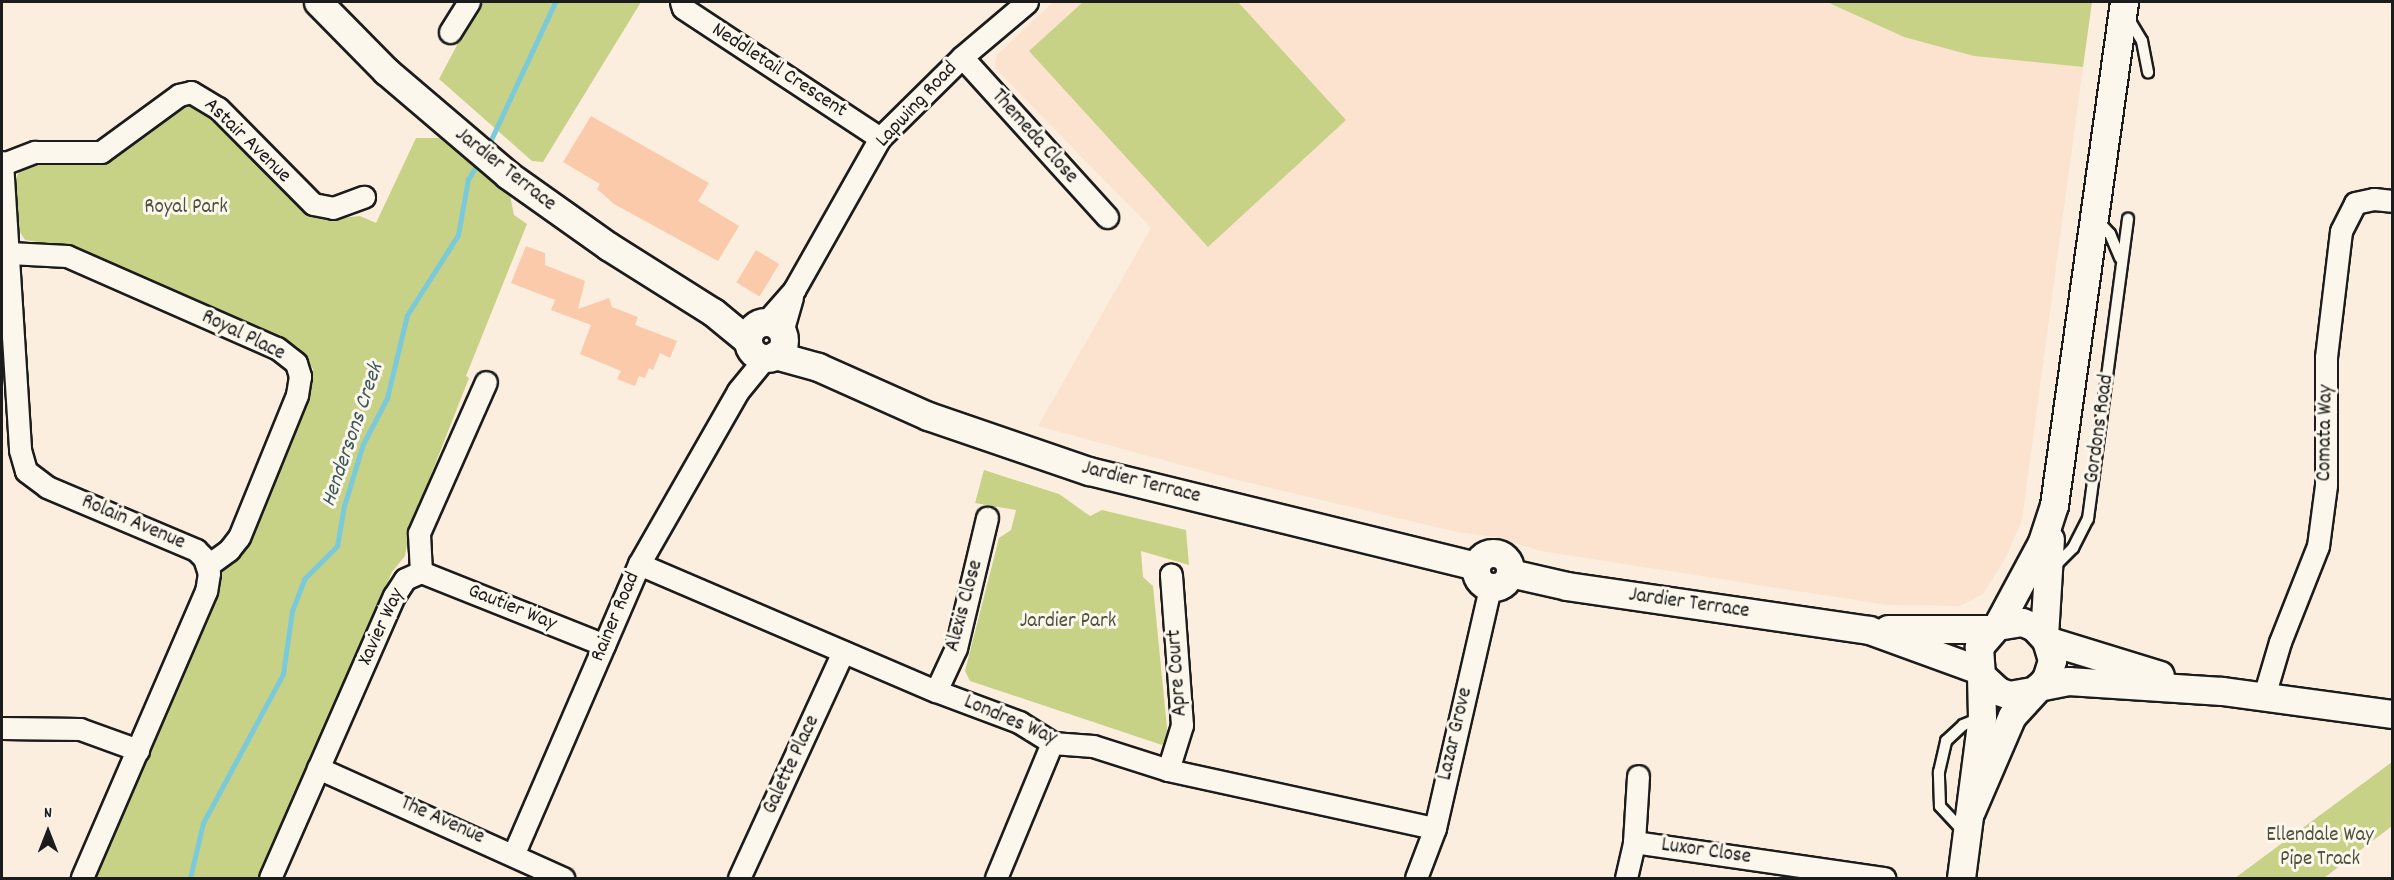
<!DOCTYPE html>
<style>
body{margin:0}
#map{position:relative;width:2394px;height:880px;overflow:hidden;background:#fbeedf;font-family:Dekko,sans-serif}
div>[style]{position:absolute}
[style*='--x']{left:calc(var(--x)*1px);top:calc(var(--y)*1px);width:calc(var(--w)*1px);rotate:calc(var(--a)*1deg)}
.built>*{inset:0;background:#fbe3cf}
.green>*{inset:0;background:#c7d286}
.stream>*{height:5px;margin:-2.5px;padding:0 2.5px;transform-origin:2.5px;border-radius:2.5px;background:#7bcad9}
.building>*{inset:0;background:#fbcaaa;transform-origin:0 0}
.roads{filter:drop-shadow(2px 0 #1c1c1c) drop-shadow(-2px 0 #1c1c1c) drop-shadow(0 2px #1c1c1c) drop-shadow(0 -2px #1c1c1c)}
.service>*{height:10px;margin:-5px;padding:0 5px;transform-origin:5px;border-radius:5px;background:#fbf7ec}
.minor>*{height:21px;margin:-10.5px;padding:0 10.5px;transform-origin:10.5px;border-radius:10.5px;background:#fbf7ec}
.tertiary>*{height:27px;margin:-13.5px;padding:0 13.5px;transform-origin:13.5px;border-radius:13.5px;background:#fbf7ec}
.tertiary>.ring{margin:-13.5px;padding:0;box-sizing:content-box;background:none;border:27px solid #fbf7ec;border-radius:50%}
span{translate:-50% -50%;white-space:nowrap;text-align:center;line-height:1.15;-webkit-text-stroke:6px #fbf7ec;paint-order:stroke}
.street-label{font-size:21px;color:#1c1c1c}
.park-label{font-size:21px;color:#4f533c}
.water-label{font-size:22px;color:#3d595e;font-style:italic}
.frame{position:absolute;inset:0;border:3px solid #1c1c1c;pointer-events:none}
.north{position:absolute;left:18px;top:802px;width:60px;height:60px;-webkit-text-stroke:4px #fbf7ec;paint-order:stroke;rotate:0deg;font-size:16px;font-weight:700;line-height:24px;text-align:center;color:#1c1c1c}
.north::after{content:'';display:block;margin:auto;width:21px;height:27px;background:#1c1c1c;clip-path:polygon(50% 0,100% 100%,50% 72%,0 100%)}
</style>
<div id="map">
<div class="built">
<i style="clip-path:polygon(1053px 2px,1827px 2px,1974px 56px,2083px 67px,2022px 520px,2005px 559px,1983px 594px,1960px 606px,1888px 605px,1541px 551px,1495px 537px,1457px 532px,1237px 480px,1038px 426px,1151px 228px,994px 67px,997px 55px)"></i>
</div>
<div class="green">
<i style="clip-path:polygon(480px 2px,641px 2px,543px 162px,532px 161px,439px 79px)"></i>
<i style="clip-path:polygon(1083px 2px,1238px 2px,1346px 120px,1208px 247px,1029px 51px)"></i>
<i style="clip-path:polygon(1827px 2px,2092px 2px,2083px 67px,1974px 56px,1904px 37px)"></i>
<i style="clip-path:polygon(193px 104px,209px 113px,316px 215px,332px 219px,360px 216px,376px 223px,416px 138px,439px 138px,510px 195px,514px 215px,527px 224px,466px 376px,469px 378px,410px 528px,405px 556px,392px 572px,260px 878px,93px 878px,225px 566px,244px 549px,264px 503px,312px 381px,313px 369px,298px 347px,70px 247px,25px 240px,18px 229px,15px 180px,22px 166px,39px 160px,83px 164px,109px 159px,175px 109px)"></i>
<i style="clip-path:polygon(984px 470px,1059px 494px,1090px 516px,1102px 510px,1186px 530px,1189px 565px,1141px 551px,1143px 577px,1153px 586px,1168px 738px,1162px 745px,970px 681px,965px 671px,999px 538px,1011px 530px,1016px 510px,975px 503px)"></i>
<i style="clip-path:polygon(2392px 762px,2392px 826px,2324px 878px,2235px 878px)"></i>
</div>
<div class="stream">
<i style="--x:488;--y:146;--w:159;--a:-65"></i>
<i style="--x:190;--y:878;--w:57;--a:-76.7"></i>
<i style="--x:203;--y:823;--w:169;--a:-61.8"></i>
<i style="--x:283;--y:674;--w:64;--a:-81.9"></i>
<i style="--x:292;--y:611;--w:34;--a:-69"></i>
<i style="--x:304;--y:579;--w:47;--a:-45"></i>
<i style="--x:337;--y:546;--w:41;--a:-80.1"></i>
<i style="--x:344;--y:506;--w:65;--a:-73"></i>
<i style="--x:363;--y:444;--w:52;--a:-62.4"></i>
<i style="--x:387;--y:398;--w:85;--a:-76.5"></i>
<i style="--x:407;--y:315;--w:95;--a:-57.5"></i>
<i style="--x:458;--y:235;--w:57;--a:-79.9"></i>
<i style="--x:468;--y:179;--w:22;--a:-58"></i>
</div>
<div class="building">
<i style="clip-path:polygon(591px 116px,709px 183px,698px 201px,739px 226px,718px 261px,614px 204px,597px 189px,600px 184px,563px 162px)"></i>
<i style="clip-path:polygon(526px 246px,545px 253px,545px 265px,585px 281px,578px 309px,609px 298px,612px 307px,638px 317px,635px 325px,677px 341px,670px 358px,660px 353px,653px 370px,649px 368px,645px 378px,639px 376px,635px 386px,617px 379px,621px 371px,580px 354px,591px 325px,551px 310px,555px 300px,511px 283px)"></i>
<i style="left:756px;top:250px;width:27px;height:38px;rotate:31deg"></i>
</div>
<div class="roads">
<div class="service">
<i style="--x:2127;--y:16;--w:29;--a:59"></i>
<i style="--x:2142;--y:41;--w:32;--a:79"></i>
<i style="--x:2098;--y:221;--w:18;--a:47"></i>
<i style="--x:2110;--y:234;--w:26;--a:67"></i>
<i style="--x:2052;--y:569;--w:30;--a:-45"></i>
<i style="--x:2073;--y:548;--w:33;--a:-63"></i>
<i style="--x:2088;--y:519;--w:303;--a:-82.4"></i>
<i style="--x:1963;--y:831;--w:34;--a:-133"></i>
<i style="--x:1940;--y:806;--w:34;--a:-92"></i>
<i style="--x:1939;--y:772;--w:32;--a:-77"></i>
<i style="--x:1946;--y:741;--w:23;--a:-43"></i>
<i style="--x:1963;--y:725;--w:18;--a:-22"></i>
</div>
<div class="minor">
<i style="--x:681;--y:2;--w:6;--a:72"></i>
<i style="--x:683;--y:8;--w:236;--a:33.4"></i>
<i style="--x:450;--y:32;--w:36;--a:-58"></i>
<i style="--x:962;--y:57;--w:216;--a:47.8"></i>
<i style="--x:2;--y:162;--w:289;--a:86.4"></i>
<i style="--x:20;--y:450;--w:22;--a:74"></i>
<i style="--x:26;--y:471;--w:26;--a:37"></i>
<i style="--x:47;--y:487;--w:162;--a:22.9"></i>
<i style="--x:196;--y:550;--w:11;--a:45"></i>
<i style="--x:204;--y:558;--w:16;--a:72"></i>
<i style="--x:209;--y:573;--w:18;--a:99"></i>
<i style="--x:206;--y:591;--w:313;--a:113.4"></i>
<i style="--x:3;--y:164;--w:34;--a:-21"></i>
<i style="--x:35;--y:152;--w:66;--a:0"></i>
<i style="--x:101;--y:152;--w:97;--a:-36.2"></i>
<i style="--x:179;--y:95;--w:12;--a:-14"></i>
<i style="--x:191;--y:92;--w:31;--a:31"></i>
<i style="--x:218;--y:108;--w:135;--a:45.3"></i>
<i style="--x:313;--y:204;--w:20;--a:11"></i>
<i style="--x:333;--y:208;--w:33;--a:-20"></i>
<i style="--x:9;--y:253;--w:58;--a:3"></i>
<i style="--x:67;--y:256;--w:229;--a:23.7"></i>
<i style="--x:277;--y:348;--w:24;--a:38"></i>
<i style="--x:296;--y:363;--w:14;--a:73"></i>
<i style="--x:300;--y:376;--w:19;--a:99"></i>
<i style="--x:297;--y:395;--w:153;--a:112.2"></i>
<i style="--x:239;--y:537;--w:16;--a:128"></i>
<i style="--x:229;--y:550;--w:26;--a:144"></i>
<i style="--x:766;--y:322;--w:43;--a:-48.8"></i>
<i style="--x:794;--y:290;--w:175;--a:-60.5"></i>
<i style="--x:880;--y:138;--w:115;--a:-44.6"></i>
<i style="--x:962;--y:57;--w:85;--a:-40.2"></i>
<i style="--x:782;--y:332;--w:36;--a:-74"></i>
<i style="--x:639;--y:564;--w:323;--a:23.2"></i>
<i style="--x:936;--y:691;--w:89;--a:20.5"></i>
<i style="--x:1019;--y:722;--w:39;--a:32"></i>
<i style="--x:1052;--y:743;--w:41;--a:4.2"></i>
<i style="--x:1093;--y:746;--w:79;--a:17.7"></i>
<i style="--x:1168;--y:770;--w:273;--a:12.3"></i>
<i style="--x:421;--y:572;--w:197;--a:21.7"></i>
<i style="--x:936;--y:691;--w:47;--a:-65.1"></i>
<i style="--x:956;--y:648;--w:134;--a:-76.6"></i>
<i style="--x:2264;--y:696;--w:56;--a:-73.5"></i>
<i style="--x:2280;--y:642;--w:103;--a:-68.4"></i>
<i style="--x:2318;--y:546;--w:62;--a:-82.5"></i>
<i style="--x:2326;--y:485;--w:128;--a:-90"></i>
<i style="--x:2326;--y:357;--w:127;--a:-83.2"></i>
<i style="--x:2341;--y:231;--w:31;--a:-63"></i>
<i style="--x:2355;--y:203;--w:19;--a:-12"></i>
<i style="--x:2374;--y:199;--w:18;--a:6"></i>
<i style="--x:2;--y:728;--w:78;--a:0.7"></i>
<i style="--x:80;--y:729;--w:62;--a:19.9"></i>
<i style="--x:318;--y:768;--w:269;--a:24.2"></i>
<i style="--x:1168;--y:770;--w:47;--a:-72.7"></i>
<i style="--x:1182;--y:725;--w:151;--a:-94.2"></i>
<i style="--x:1634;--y:842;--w:253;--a:8.2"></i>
<i style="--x:514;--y:853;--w:315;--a:-66.6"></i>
<i style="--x:639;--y:564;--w:199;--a:-60.2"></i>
<i style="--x:738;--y:391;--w:43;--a:-50.7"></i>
<i style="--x:270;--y:878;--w:308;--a:-66.3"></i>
<i style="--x:394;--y:596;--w:20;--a:-57"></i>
<i style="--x:405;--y:579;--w:17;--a:-24"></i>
<i style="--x:421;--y:572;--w:39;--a:-93"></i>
<i style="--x:419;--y:533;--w:165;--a:-66.1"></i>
<i style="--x:739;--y:878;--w:249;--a:-65.3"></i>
<i style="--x:996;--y:878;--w:146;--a:-67.5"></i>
<i style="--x:1416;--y:878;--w:53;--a:-69.2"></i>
<i style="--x:1435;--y:828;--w:246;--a:-77.1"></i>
<i style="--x:1626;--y:878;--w:37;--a:-77"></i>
<i style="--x:1634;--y:842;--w:66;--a:-86.5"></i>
</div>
<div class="tertiary">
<i style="--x:318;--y:2;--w:97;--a:45.4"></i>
<i style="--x:386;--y:71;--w:160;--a:40.4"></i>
<i style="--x:508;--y:175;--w:123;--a:35.4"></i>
<i style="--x:608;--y:246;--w:124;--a:32.2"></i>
<i style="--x:713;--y:312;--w:45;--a:39.6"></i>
<i class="ring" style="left:748px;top:322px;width:9px;height:9px"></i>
<i style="--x:775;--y:355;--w:45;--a:15.6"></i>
<i style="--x:818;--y:367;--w:120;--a:24"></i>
<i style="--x:928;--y:416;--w:170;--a:18.9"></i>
<i style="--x:1089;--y:471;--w:398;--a:13.8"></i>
<i class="ring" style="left:1476px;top:553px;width:7px;height:7px"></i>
<i style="--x:1510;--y:573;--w:58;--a:12.8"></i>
<i style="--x:1567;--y:586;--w:305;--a:8.3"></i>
<i style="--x:1869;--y:630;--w:117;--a:20"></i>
<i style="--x:1997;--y:626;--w:95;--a:-61.8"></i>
<i style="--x:2042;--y:542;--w:39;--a:-72"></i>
<i style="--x:2054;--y:505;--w:508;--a:-82.08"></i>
<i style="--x:1888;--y:629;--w:105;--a:0"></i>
<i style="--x:2044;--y:636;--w:97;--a:-86.5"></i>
<i style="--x:2046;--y:640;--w:119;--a:17.1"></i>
<i style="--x:2038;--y:687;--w:31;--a:-11"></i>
<i style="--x:2068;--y:681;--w:154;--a:3.7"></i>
<i style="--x:2222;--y:691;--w:172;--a:7.7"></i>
<i style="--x:1971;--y:811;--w:103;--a:-66.7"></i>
<i style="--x:2012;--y:716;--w:50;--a:-47.4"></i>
<i style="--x:2046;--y:679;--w:20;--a:-72"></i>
<i style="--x:2052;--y:660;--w:21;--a:-107"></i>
<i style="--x:2046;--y:640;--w:18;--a:-133"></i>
<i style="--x:2034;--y:627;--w:13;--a:-157"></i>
<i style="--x:2022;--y:622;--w:25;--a:171"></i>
<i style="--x:1997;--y:626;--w:28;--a:131"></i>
<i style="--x:1979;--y:647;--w:28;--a:86"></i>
<i style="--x:1981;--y:675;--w:23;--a:43"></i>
<i style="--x:1998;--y:691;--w:12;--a:20"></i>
<i style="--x:2009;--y:695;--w:23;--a:-10"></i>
<i style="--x:1961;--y:878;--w:162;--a:-82.6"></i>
<i style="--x:1982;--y:717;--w:42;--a:-91.4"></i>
</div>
</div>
<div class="street-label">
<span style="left:779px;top:71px;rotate:33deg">Neddletail Crescent</span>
<span style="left:917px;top:105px;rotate:-47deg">Lapwing Road</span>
<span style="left:1034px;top:137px;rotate:48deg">Themeda Close</span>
<span style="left:247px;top:141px;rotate:44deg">Astair Avenue</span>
<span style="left:505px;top:170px;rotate:38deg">Jardier Terrace</span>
<span style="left:243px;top:336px;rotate:26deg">Royal Place</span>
<span style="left:2100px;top:429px;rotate:-82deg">Gordons Road</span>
<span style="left:2326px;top:433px;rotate:-89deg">Comata Way</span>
<span style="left:1141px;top:483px;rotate:14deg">Jardier Terrace</span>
<span style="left:133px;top:523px;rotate:23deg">Rolain Avenue</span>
<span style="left:1689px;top:604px;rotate:8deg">Jardier Terrace</span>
<span style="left:965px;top:606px;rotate:-75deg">Alexis Close</span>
<span style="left:512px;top:608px;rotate:22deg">Gautier Way</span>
<span style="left:616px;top:617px;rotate:-67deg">Rainer Road</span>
<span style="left:382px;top:627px;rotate:-65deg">Xavier Way</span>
<span style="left:1178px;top:673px;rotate:-94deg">Apre Court</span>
<span style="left:1010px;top:721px;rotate:23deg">Londres Way</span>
<span style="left:1456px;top:734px;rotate:-77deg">Lazar Grove</span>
<span style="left:792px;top:765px;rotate:-65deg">Galette Place</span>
<span style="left:442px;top:821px;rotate:24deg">The Avenue</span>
<span style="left:1706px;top:852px;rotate:8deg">Luxor Close</span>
</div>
<div class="park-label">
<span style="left:186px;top:208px">Royal Park</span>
<span style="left:1068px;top:622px">Jardier Park</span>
<span style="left:2320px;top:848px">Ellendale Way<br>Pipe Track</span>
</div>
<div class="water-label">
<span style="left:353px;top:435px;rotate:-71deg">Hendersons Creek</span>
</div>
<div class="frame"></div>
<div class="north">N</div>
</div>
